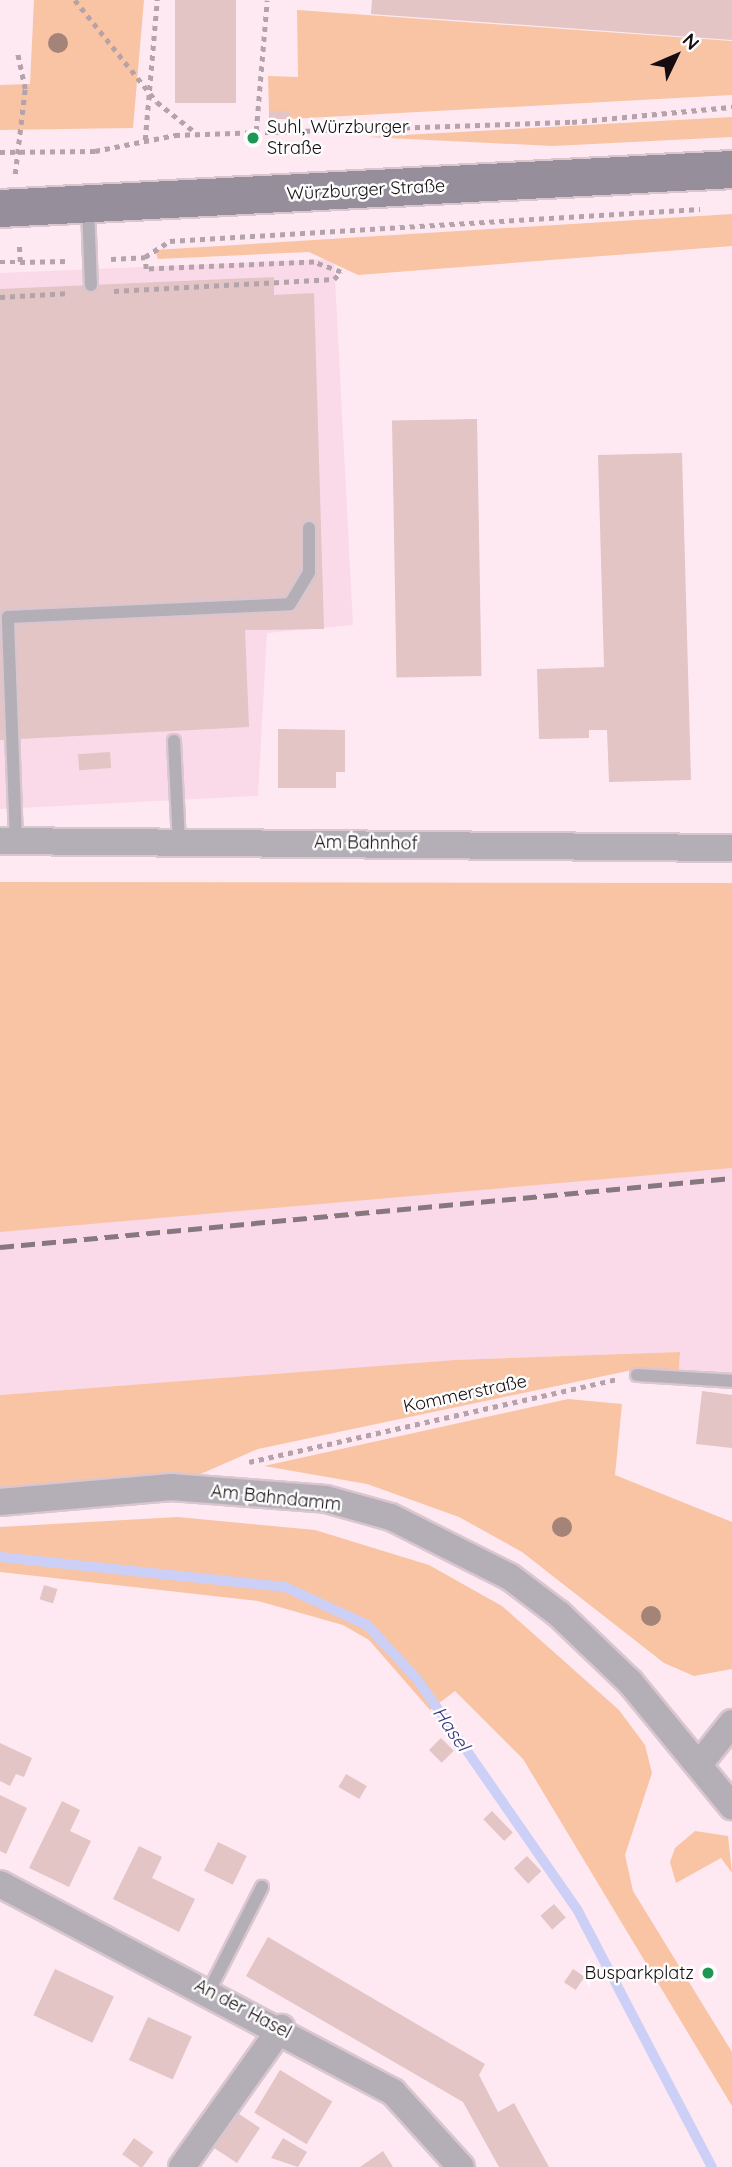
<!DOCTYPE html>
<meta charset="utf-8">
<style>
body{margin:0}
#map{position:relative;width:732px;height:2167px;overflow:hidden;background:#fee9f3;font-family:Quicksand,sans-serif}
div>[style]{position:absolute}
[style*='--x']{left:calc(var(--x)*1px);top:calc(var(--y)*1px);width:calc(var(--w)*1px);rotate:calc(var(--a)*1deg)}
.built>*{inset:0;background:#fad9e9}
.green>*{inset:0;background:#f8c4a4}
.stream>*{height:10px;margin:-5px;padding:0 5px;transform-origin:5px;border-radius:5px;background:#ccd0f7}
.building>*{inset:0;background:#e2c5c4;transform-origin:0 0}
.path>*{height:4.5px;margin-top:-2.25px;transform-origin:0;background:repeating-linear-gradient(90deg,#b4a3ab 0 5px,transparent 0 10px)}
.roads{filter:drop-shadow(2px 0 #d9c6cf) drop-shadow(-2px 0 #d9c6cf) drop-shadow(0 2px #d9c6cf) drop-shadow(0 -2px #d9c6cf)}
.service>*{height:12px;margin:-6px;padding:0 6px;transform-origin:6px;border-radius:6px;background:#b4aeb7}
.minor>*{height:26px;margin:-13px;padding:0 13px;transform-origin:13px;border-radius:13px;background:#b4aeb7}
.secondary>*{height:37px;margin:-18.5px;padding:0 18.5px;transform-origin:18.5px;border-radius:18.5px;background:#978e9c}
.rail>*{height:5px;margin-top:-2.5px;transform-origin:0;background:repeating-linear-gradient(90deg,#86787e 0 14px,transparent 0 21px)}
.trees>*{width:20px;height:20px;margin:-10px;border-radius:50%;background:#a48478}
.dots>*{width:19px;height:19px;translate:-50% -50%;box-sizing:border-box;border:4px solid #fdfdfd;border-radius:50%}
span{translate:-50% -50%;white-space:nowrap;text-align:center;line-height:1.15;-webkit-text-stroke:5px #fdfdfd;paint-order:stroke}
.poi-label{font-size:18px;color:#140c10}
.left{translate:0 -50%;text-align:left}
.right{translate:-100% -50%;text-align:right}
.street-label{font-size:18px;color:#140c10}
.water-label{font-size:19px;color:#3a3781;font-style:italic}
.north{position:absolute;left:641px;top:21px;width:70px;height:70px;-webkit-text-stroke:5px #fdfdfd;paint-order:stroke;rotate:46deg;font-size:19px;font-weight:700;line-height:28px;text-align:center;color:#140c10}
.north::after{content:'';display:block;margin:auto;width:24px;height:32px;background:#140c10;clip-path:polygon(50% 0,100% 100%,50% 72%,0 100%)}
</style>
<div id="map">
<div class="built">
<i style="clip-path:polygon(334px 259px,353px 625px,267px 633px,258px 796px,0 809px,0 273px)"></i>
<i style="clip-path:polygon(732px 935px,732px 1374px,679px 1369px,680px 1352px,455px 1360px,0 1395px,0 967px)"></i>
</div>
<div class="green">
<i style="clip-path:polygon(34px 0,144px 0,133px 128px,0 130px,0 85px,30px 84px)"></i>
<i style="clip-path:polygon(297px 10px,732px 41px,732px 95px,289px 119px,288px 111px,269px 112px,268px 76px,298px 77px)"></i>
<i style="clip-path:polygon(732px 117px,732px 137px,553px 146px,367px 137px)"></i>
<i style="clip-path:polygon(732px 214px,732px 246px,358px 275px,309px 252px,158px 259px,155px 250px)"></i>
<i style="clip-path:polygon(0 882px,732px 883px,732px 1168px,0 1232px)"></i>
<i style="clip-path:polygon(680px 1352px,679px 1369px,637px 1369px,258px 1449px,171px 1487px,0 1502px,0 1395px,455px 1360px)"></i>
<i style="clip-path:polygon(568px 1399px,622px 1404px,615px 1475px,732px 1522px,732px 1669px,694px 1676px,664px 1663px,522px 1552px,459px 1517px,367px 1484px,264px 1466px)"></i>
<i style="clip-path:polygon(178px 1517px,315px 1530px,429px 1565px,502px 1606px,619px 1710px,645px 1745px,652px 1773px,625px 1855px,633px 1891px,732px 2052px,732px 2106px,523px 1759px,455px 1691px,430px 1710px,369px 1640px,343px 1625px,258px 1601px,0 1572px,0 1527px)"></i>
<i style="clip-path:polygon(695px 1831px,728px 1836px,732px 1873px,721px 1858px,676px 1883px,670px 1862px,675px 1848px)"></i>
</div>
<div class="stream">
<i style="--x:0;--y:1557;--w:287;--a:6"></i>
<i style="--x:285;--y:1587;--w:90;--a:24.9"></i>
<i style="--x:367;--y:1625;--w:74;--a:47.2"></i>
<i style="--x:417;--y:1679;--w:282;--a:55.2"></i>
<i style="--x:578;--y:1911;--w:289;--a:62.4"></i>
</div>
<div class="building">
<i style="left:175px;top:0;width:61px;height:103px"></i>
<i style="clip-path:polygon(372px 0,732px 0,732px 40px,371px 14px)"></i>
<i style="left:289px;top:111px;width:8px;height:20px;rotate:90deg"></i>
<i style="clip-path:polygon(274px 277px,274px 295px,314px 293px,324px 629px,245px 630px,249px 727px,0 740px,0 289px)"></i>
<i style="left:477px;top:419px;width:257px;height:85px;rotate:89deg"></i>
<i style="clip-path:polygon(682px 453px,691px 780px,609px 782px,607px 730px,589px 730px,589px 738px,539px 739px,537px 669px,604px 667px,598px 455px)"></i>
<i style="clip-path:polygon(278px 729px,345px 730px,345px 772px,336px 772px,336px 788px,278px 788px)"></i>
<i style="left:110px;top:752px;width:16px;height:32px;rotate:86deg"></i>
<i style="clip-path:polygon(702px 1391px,732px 1395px,732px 1448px,696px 1444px)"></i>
<i style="left:44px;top:1585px;width:14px;height:15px;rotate:17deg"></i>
<i style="left:441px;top:1738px;width:18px;height:17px;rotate:45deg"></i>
<i style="clip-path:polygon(0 1743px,32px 1758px,24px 1777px,16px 1774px,10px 1786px,0 1781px)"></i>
<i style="left:346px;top:1774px;width:24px;height:15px;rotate:30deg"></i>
<i style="clip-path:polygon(0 1795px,27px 1808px,6px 1854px,0 1851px)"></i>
<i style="clip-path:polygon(62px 1801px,80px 1810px,70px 1831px,91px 1841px,69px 1887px,29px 1868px)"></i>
<i style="left:492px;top:1811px;width:30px;height:12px;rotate:46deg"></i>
<i style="left:218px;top:1842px;width:32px;height:32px;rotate:26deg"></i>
<i style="clip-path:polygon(139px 1846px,162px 1857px,152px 1878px,195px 1899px,179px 1932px,113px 1899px)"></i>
<i style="left:527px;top:1856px;width:21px;height:18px;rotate:47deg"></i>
<i style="left:554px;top:1904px;width:18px;height:18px;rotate:49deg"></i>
<i style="clip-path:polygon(268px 1937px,485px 2064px,479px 2075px,498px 2112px,514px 2103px,549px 2167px,499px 2167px,463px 2102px,246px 1976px)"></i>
<i style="left:55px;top:1969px;width:65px;height:51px;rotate:25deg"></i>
<i style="left:573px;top:1969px;width:14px;height:16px;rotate:34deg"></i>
<i style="left:148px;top:2017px;width:48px;height:47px;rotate:24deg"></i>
<i style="left:280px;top:2070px;width:61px;height:50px;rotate:31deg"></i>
<i style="clip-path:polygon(233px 2110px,260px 2128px,237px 2163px,214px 2148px)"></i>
<i style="left:134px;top:2138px;width:24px;height:20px;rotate:36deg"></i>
<i style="clip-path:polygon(283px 2138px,307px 2152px,298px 2167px,271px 2158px)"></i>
<i style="clip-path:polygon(383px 2151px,393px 2167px,360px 2167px)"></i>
</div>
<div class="path">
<i style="--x:75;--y:0;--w:131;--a:51.2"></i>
<i style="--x:157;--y:102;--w:50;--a:38.5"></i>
<i style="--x:256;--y:131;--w:131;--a:-85.2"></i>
<i style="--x:145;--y:140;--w:141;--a:-85.1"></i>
<i style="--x:0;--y:152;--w:95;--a:-0.6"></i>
<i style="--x:95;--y:151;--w:82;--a:-11.3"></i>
<i style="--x:175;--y:135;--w:397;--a:-1.9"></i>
<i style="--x:572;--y:122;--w:161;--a:-5.4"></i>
<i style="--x:15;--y:174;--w:86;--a:-83.3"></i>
<i style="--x:25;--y:89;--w:39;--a:-102"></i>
<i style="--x:111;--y:259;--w:34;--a:-3"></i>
<i style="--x:145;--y:257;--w:30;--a:-33"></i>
<i style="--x:170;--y:241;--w:531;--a:-3.46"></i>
<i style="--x:0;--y:262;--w:20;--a:0"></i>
<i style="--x:20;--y:262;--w:19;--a:-93"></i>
<i style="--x:20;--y:262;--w:47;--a:-1.2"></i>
<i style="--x:114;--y:291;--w:220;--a:-3.1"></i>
<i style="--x:334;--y:279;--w:10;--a:-45"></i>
<i style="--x:341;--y:272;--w:29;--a:-160"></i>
<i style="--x:314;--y:262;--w:168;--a:177.6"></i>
<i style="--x:146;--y:269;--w:12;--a:-95"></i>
<i style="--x:0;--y:297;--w:70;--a:-3.3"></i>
<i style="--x:249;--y:1462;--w:376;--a:-12.7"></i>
</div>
<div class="roads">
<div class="service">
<i style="--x:88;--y:208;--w:77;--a:87.8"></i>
<i style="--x:174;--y:741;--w:101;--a:87.2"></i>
<i style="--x:16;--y:840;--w:223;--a:-92.1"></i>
<i style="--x:8;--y:617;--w:282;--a:-2.6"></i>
<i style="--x:290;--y:604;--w:37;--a:-59"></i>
<i style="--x:309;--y:572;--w:44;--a:-90"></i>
<i style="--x:637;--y:1375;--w:95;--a:3.6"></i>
<i style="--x:209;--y:1991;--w:117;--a:-63"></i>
</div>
<div class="minor">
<i style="--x:0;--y:841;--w:732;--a:0.55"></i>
<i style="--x:0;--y:1502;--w:172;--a:-5"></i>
<i style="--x:171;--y:1487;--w:155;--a:4.4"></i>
<i style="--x:326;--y:1499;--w:67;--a:15.5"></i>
<i style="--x:391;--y:1517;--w:133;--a:26.8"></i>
<i style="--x:510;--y:1577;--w:61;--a:37.1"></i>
<i style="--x:559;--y:1614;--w:98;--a:43.8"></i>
<i style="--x:630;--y:1682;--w:161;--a:50.6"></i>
<i style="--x:701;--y:1762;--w:50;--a:-51.5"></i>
<i style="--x:0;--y:1884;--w:445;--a:27.9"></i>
<i style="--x:393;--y:2092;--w:101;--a:47.8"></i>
<i style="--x:182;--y:2167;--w:171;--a:-54.5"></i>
</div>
<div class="secondary">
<i style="--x:0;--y:208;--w:733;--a:-3.05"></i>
</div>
</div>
<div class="rail">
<i style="--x:0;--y:1247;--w:735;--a:-5.38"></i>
</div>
<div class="trees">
<i style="left:58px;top:43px"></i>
<i style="left:562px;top:1527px"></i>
<i style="left:651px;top:1616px"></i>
</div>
<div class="dots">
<i style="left:253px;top:138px;background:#1e9754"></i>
<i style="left:708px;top:1973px;background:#1e9754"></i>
</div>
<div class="poi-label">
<span class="left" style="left:267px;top:138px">Suhl, Würzburger<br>Straße</span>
<span class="right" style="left:694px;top:1973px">Busparkplatz</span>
</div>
<div class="street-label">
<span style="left:366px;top:190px;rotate:-3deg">Würzburger Straße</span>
<span style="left:366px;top:843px;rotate:1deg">Am Bahnhof</span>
<span style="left:465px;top:1394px;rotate:-12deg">Kommerstraße</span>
<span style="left:276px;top:1498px;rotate:6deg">Am Bahndamm</span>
<span style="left:243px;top:2009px;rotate:28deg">An der Hasel</span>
</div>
<div class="water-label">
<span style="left:451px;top:1729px;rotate:55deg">Hasel</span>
</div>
<div class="north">N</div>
</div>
